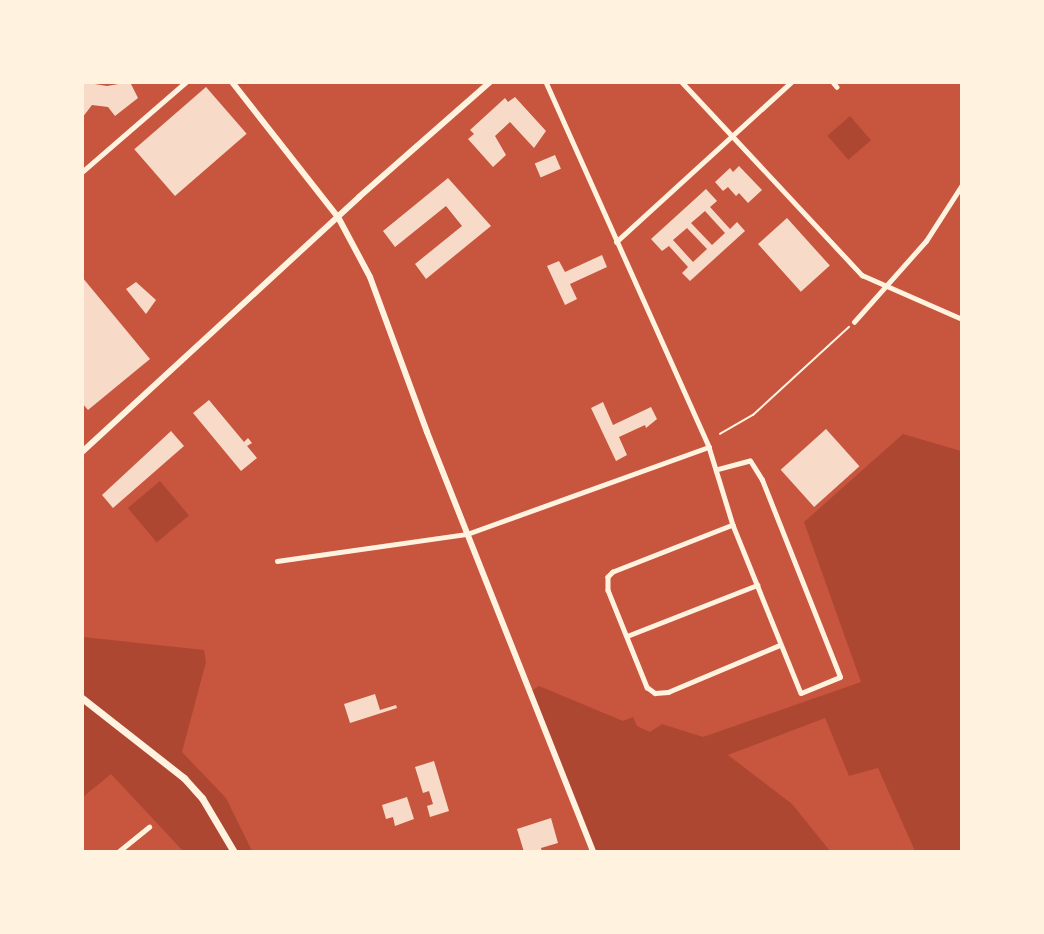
<!DOCTYPE html>
<style>
body{margin:0}
#map{position:relative;width:1044px;height:934px;overflow:hidden;background:#c8553d;font-family:"Work Sans",sans-serif}
div>[style]{position:absolute}
[style*='--x']{left:calc(var(--x)*1px);top:calc(var(--y)*1px);width:calc(var(--w)*1px);rotate:calc(var(--a)*1deg)}
.green>*{inset:0;background:#ae4732;transform-origin:0 0}
.building>*{inset:0;background:#f7dbc8;transform-origin:0 0}
.path>*{height:1.5px;margin:-0.75px;padding:0 0.75px;transform-origin:0.75px;border-radius:0.75px;background:#fff3e0}
.minor>*{height:4.5px;margin:-2.25px;padding:0 2.25px;transform-origin:2.25px;border-radius:2.25px;background:#fff3e0}
.tertiary>*{height:6px;margin:-3px;padding:0 3px;transform-origin:3px;border-radius:3px;background:#fff3e0}
.secondary>*{height:7px;margin:-3.5px;padding:0 3.5px;transform-origin:3.5px;border-radius:3.5px;background:#fff3e0}
span{translate:-50% -50%;white-space:nowrap;text-align:center;line-height:1.15;-webkit-text-stroke:6px #fff3e0;paint-order:stroke}
.frame{position:absolute;inset:0;border:84px solid #fff3e0;pointer-events:none}
</style>
<div id="map">
<div class="green">
<i style="left:850px;top:116px;width:32px;height:30px;rotate:49deg"></i>
<i style="clip-path:polygon(903px 434px,961px 451px,961px 851px,915px 851px,878px 768px,849px 776px,825px 718px,728px 755px,792px 804px,830px 851px,593px 851px,531px 691px,539px 686px,623px 721px,633px 717px,637px 726px,650px 732px,662px 724px,703px 737px,861px 682px,804px 522px)"></i>
<i style="left:160px;top:481px;width:45px;height:42px;rotate:50deg"></i>
<i style="clip-path:polygon(83px 637px,204px 650px,206px 662px,182px 752px,226px 798px,252px 851px,183px 851px,111px 774px,83px 797px)"></i>
</div>
<div class="building">
<i style="clip-path:polygon(82px 82px,107px 86px,130px 82px,138px 98px,115px 116px,108px 107px,92px 105px,82px 118px)"></i>
<i style="left:206px;top:87px;width:62px;height:95px;rotate:49deg"></i>
<i style="clip-path:polygon(515px 97px,546px 131px,534px 148px,510px 122px,495px 136px,506px 155px,493px 167px,468px 139px,474px 134px,470px 130px,505px 98px,508px 102px)"></i>
<i style="left:555px;top:155px;width:15px;height:22px;rotate:67deg"></i>
<i style="clip-path:polygon(739px 166px,762px 190px,748px 203px,739px 193px,736px 196px,728px 187px,723px 191px,715px 182px,730px 168px,733px 172px)"></i>
<i style="clip-path:polygon(448px 178px,491px 226px,426px 279px,415px 264px,462px 226px,446px 206px,395px 247px,383px 231px)"></i>
<i style="clip-path:polygon(evenodd,706px 189px,717px 201px,710px 207px,730px 229px,737px 222px,745px 231px,690px 281px,682px 273px,688px 267px,669px 246px,662px 251px,651px 239px,706px 189px,705px 211px,725px 233px,712px 245px,691px 223px,705px 211px,706px 189px,687px 228px,707px 249px,693px 262px,673px 240px,687px 228px)"></i>
<i style="left:787px;top:218px;width:64px;height:39px;rotate:48deg"></i>
<i style="clip-path:polygon(602px 255px,607px 267px,570px 284px,577px 299px,565px 305px,547px 266px,559px 261px,565px 272px)"></i>
<i style="clip-path:polygon(82px 277px,150px 359px,88px 410px,82px 403px)"></i>
<i style="clip-path:polygon(136px 282px,156px 300px,146px 314px,126px 289px)"></i>
<i style="clip-path:polygon(209px 400px,244px 442px,248px 438px,252px 443px,247px 446px,257px 458px,241px 471px,193px 413px)"></i>
<i style="clip-path:polygon(603px 402px,613px 425px,651px 407px,657px 419px,646px 428px,645px 425px,619px 437px,627px 455px,616px 461px,591px 408px)"></i>
<i style="left:826px;top:429px;width:50px;height:61px;rotate:48deg"></i>
<i style="clip-path:polygon(171px 431px,184px 446px,113px 508px,102px 495px)"></i>
<i style="clip-path:polygon(375px 694px,380px 710px,396px 705px,397px 708px,350px 723px,344px 704px)"></i>
<i style="clip-path:polygon(434px 761px,449px 811px,430px 817px,427px 806px,433px 804px,429px 791px,423px 793px,415px 767px)"></i>
<i style="clip-path:polygon(407px 797px,414px 819px,395px 826px,393px 817px,386px 819px,382px 805px)"></i>
<i style="clip-path:polygon(551px 818px,558px 843px,541px 848px,542px 852px,524px 852px,517px 829px)"></i>
</div>
<div class="path">
<i style="--x:720;--y:434;--w:38;--a:-30"></i>
<i style="--x:753;--y:415;--w:130;--a:-42.5"></i>
</div>
<div class="minor">
<i style="--x:546;--y:82;--w:400;--a:65.9"></i>
<i style="--x:709;--y:447;--w:82;--a:72.9"></i>
<i style="--x:733;--y:525;--w:181;--a:68"></i>
<i style="--x:801;--y:693;--w:42;--a:-22.3"></i>
<i style="--x:840;--y:677;--w:212;--a:-111.6"></i>
<i style="--x:762;--y:480;--w:22;--a:-122"></i>
<i style="--x:750;--y:461;--w:34;--a:165"></i>
<i style="--x:682;--y:82;--w:264;--a:47"></i>
<i style="--x:862;--y:275;--w:109;--a:23.7"></i>
<i style="--x:833;--y:82;--w:6;--a:51"></i>
<i style="--x:82;--y:172;--w:138;--a:-40.9"></i>
<i style="--x:616;--y:242;--w:237;--a:-42.4"></i>
<i style="--x:854;--y:322;--w:108;--a:-48.4"></i>
<i style="--x:926;--y:241;--w:67;--a:-57.3"></i>
<i style="--x:733;--y:525;--w:129;--a:158.6"></i>
<i style="--x:613;--y:572;--w:7;--a:135"></i>
<i style="--x:608;--y:577;--w:13;--a:90"></i>
<i style="--x:608;--y:590;--w:105;--a:68.1"></i>
<i style="--x:647;--y:687;--w:10;--a:37"></i>
<i style="--x:655;--y:693;--w:13;--a:-4"></i>
<i style="--x:668;--y:692;--w:121;--a:-22.8"></i>
<i style="--x:277;--y:561;--w:192;--a:-8.1"></i>
<i style="--x:467;--y:534;--w:257;--a:-19.8"></i>
<i style="--x:627;--y:636;--w:140;--a:-21.4"></i>
<i style="--x:118;--y:852;--w:40;--a:-39"></i>
</div>
<div class="tertiary">
<i style="--x:232;--y:82;--w:172;--a:51.9"></i>
<i style="--x:338;--y:217;--w:68;--a:61.9"></i>
<i style="--x:370;--y:277;--w:165;--a:69.8"></i>
<i style="--x:427;--y:432;--w:452;--a:68.4"></i>
<i style="--x:82;--y:452;--w:377;--a:-42.6"></i>
<i style="--x:359;--y:197;--w:174;--a:-41.3"></i>
</div>
<div class="secondary">
<i style="--x:82;--y:698;--w:130;--a:38.1"></i>
<i style="--x:184;--y:778;--w:27;--a:48"></i>
<i style="--x:202;--y:798;--w:63;--a:59.3"></i>
</div>
<div class="frame"></div>
</div>
